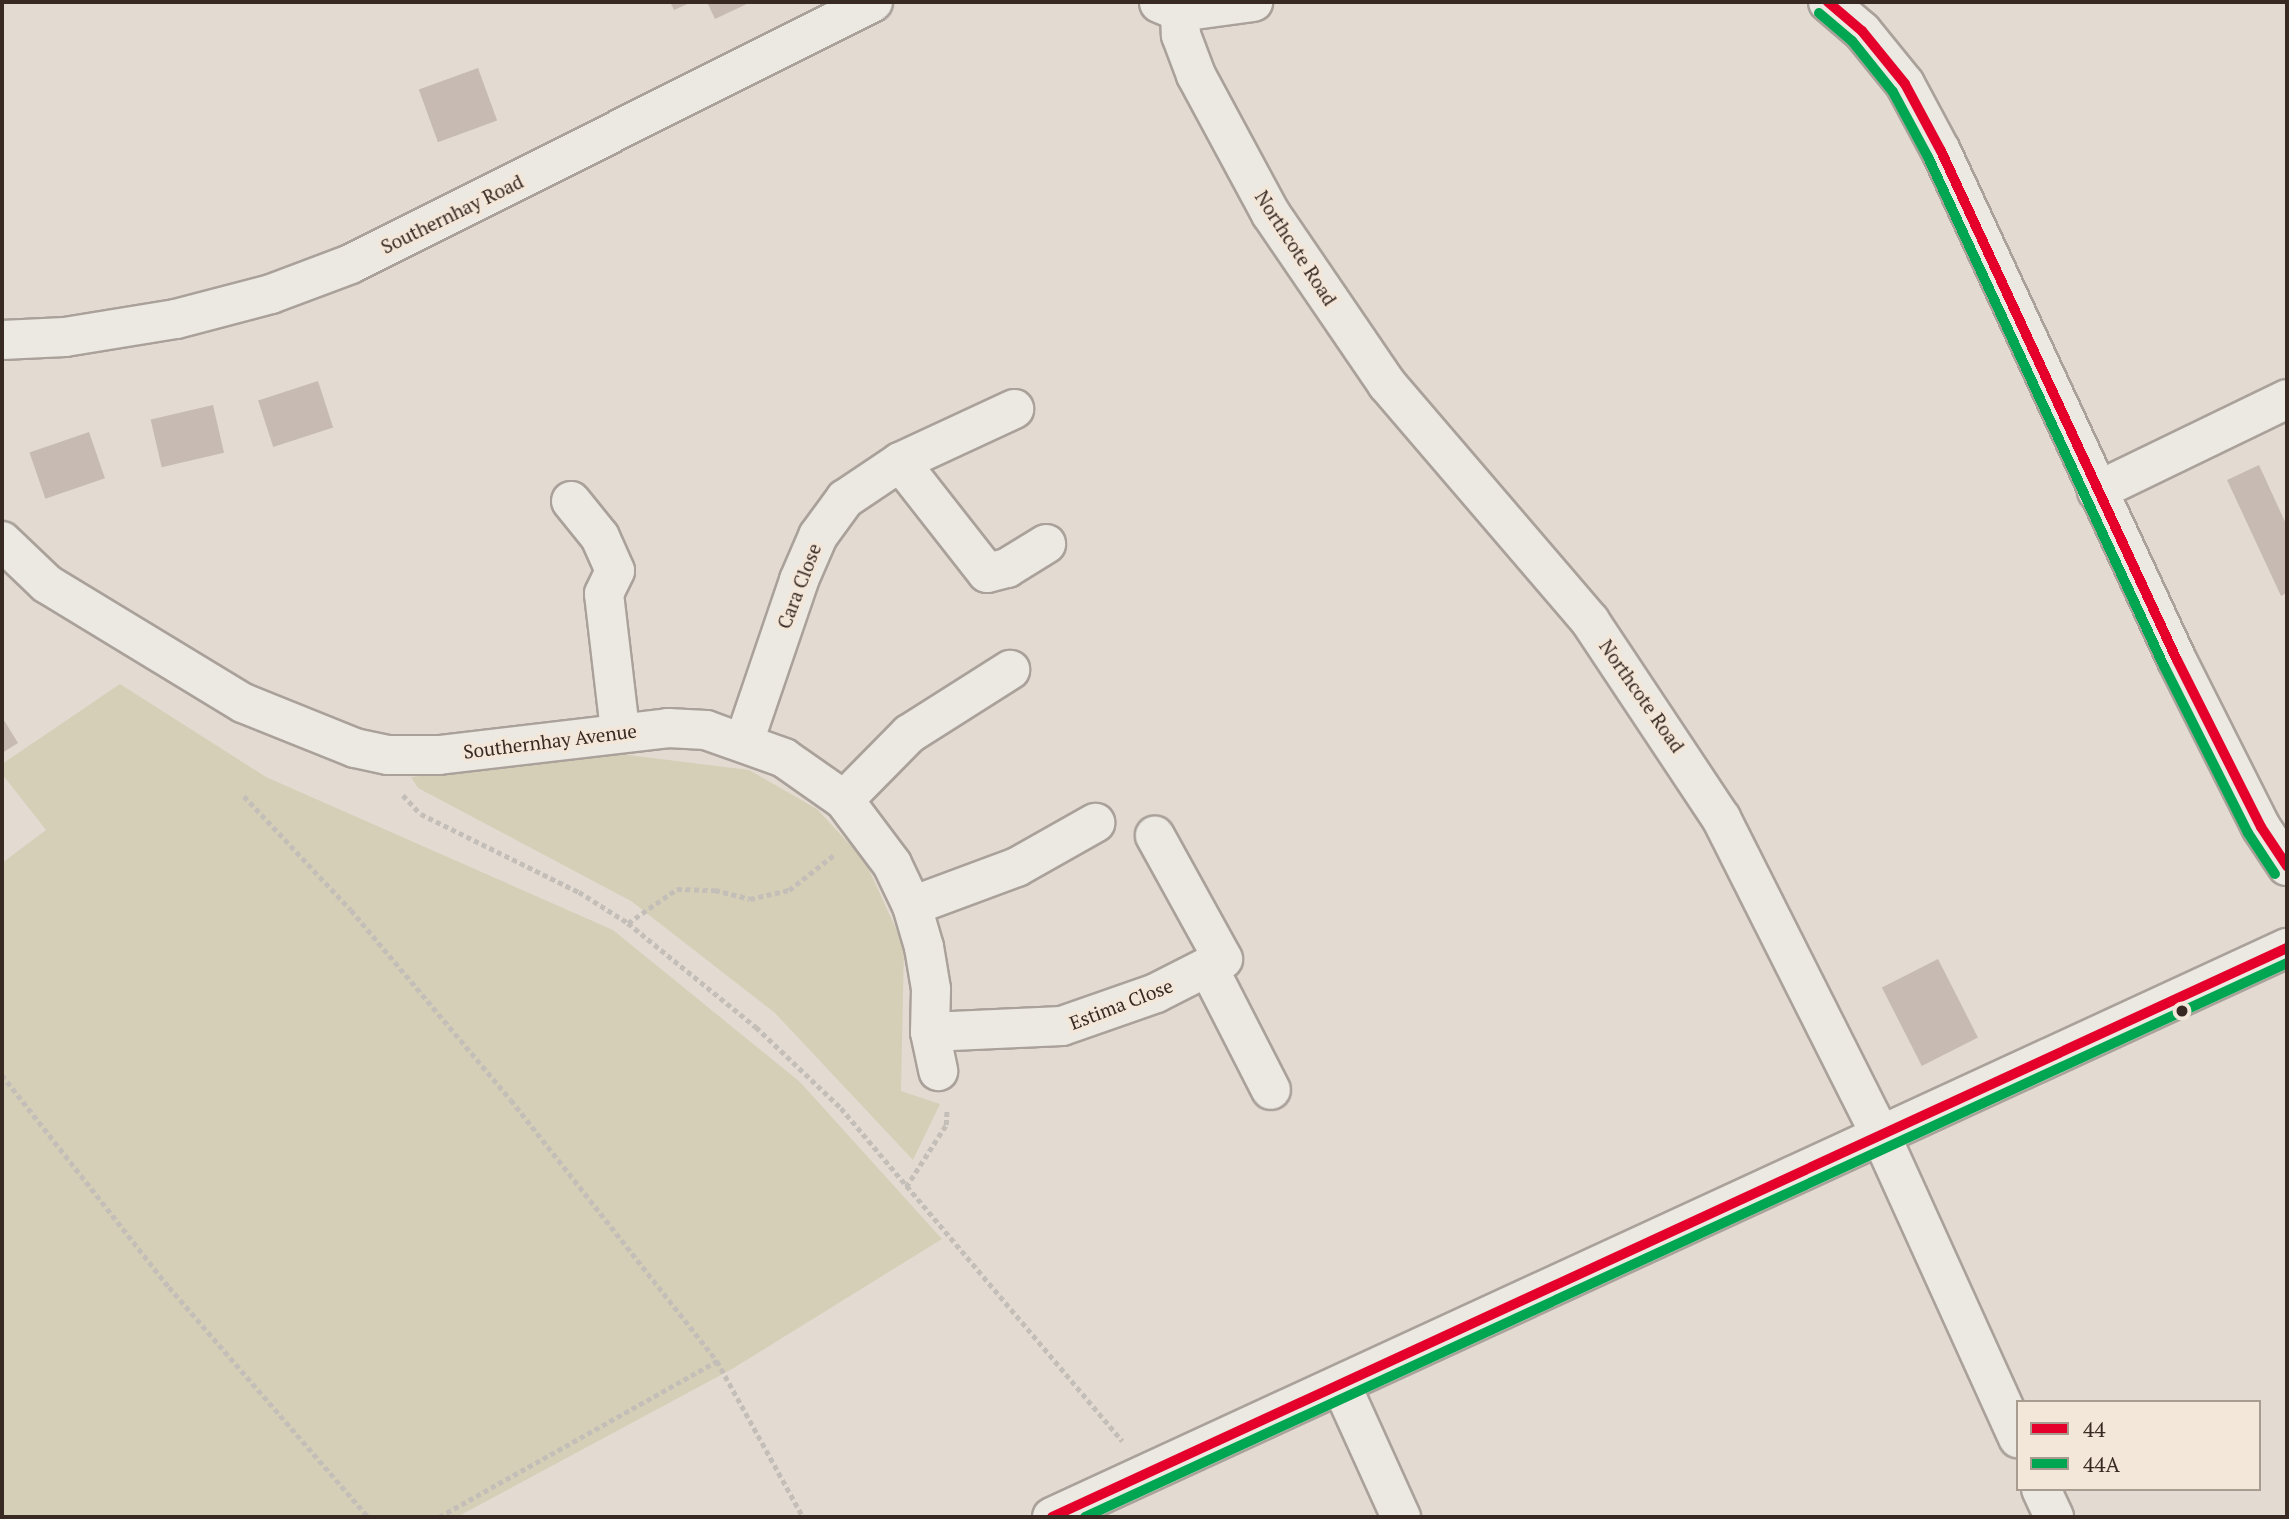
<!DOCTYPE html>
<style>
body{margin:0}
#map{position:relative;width:2289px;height:1519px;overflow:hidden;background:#e3dbd2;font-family:"PT Serif",serif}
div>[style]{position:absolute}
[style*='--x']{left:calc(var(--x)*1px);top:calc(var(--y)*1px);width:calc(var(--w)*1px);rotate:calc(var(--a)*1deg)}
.green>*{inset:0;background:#d4cfb6}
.building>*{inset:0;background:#c7bab3;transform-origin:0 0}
.path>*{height:4.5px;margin-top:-2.25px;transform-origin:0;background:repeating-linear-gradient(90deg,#c4beb9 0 5px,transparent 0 8.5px)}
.roads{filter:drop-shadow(2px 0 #a9a19a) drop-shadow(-2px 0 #a9a19a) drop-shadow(0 2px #a9a19a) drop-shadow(0 -2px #a9a19a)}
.minor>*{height:38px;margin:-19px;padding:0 19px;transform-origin:19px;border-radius:19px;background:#ece8e2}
.bus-1>*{height:10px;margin:-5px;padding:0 5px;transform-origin:5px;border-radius:5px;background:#e4002b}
.bus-2>*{height:10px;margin:-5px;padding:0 5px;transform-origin:5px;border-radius:5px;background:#00a651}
.dots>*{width:19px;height:19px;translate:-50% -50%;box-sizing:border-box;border:4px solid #f3e7d9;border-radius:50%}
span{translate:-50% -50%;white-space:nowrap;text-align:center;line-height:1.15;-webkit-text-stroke:7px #f3e7d9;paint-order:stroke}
.street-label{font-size:19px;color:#382922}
.frame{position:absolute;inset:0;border:4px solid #382922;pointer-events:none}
.legend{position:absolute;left:2016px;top:1400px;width:245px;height:91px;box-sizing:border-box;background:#f3e7d9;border:2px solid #a89b90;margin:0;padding:9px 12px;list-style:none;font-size:21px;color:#382922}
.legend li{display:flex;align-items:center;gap:14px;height:35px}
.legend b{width:35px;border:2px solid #a89b90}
</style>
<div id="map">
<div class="green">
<i style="clip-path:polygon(120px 684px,266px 777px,613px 930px,800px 1082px,942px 1239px,732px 1369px,457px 1517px,2px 1517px,2px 863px,46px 830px,2px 774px,2px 764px)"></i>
<i style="clip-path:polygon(620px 754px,749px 770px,817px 809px,865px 861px,904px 946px,901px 1091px,940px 1104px,913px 1160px,775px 1013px,631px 901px,418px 788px,411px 777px)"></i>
</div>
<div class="building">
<i style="clip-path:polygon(670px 2px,692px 2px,674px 10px)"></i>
<i style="clip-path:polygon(707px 2px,751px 2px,715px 19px)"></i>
<i style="left:478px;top:68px;width:56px;height:63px;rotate:70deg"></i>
<i style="left:318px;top:381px;width:49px;height:63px;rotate:72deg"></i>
<i style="left:213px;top:405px;width:49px;height:64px;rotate:77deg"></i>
<i style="left:89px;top:432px;width:49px;height:63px;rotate:71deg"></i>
<i style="clip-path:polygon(2259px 465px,2287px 526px,2287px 593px,2281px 596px,2227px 480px)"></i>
<i style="clip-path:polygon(2px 717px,18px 743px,2px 753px)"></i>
<i style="left:1938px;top:959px;width:88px;height:63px;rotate:63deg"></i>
</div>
<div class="path">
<i style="--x:403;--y:795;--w:26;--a:47"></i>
<i style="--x:421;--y:814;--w:176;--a:26.3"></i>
<i style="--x:579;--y:892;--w:58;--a:32.3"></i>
<i style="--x:628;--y:923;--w:165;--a:39.1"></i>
<i style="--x:756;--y:1027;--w:117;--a:43.6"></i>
<i style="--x:841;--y:1108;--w:436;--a:49.8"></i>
<i style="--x:244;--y:796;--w:156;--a:46.8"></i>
<i style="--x:351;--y:910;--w:248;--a:49.9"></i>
<i style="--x:511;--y:1100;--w:333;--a:51.7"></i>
<i style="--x:717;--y:1361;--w:178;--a:61.1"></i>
<i style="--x:628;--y:923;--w:60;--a:-34.8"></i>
<i style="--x:677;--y:889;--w:38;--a:2"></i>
<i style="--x:715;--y:890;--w:36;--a:14"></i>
<i style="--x:750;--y:899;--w:40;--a:-13"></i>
<i style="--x:789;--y:890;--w:58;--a:-38"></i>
<i style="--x:2;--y:1075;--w:270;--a:51.8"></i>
<i style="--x:169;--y:1287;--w:304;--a:49.1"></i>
<i style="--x:906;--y:1187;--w:74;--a:-57.2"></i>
<i style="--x:946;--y:1125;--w:17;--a:-87"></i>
<i style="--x:439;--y:1517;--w:319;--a:-29.3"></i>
</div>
<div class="roads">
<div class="minor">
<i style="--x:1828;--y:2;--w:45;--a:40.5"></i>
<i style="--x:1862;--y:31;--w:68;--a:50.9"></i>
<i style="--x:1905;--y:84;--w:76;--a:61.8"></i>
<i style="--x:1941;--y:151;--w:561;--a:65.13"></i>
<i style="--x:2177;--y:660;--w:187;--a:63.3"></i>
<i style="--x:2261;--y:827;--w:47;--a:56.3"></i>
<i style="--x:1159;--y:3;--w:23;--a:23"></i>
<i style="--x:1180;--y:12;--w:74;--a:-7.8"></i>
<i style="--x:1180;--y:12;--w:23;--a:88"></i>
<i style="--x:1181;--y:35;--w:43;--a:69.4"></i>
<i style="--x:1196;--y:75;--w:158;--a:61.7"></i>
<i style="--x:1271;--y:214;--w:206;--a:55.7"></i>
<i style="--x:1387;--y:384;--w:312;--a:49.4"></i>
<i style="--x:1590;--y:621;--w:237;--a:56.4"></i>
<i style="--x:1721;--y:818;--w:356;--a:63.3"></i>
<i style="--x:1881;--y:1136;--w:332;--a:65.6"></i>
<i style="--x:2;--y:340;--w:63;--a:-2.7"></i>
<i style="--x:65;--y:337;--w:112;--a:-9.2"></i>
<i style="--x:176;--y:319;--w:98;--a:-14.7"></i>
<i style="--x:271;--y:294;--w:85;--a:-20.6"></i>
<i style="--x:351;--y:264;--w:584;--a:-26.65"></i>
<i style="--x:900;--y:462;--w:141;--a:51.9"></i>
<i style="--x:987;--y:573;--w:21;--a:-14"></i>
<i style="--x:1007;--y:568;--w:46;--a:-31.6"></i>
<i style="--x:2097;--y:491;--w:211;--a:-25.8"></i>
<i style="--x:571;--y:501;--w:46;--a:51.1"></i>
<i style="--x:600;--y:537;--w:37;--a:66"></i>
<i style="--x:615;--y:571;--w:25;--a:116"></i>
<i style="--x:604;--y:594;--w:138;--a:83.3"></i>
<i style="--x:2;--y:541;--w:62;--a:43.7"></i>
<i style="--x:47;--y:584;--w:229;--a:31.3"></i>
<i style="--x:243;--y:703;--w:121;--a:21.9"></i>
<i style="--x:355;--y:748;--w:34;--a:12"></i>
<i style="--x:388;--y:755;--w:51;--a:0"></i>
<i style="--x:439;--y:755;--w:231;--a:-6.7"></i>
<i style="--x:668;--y:728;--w:38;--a:3"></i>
<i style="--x:706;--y:730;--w:83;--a:19.7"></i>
<i style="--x:784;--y:758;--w:73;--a:35"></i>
<i style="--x:844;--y:800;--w:80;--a:53.1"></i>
<i style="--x:892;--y:864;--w:47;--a:64.5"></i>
<i style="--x:912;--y:906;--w:43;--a:73.7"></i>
<i style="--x:924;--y:947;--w:43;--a:80.5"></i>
<i style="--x:931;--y:989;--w:43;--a:91.3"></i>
<i style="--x:930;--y:1032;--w:40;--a:78"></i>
<i style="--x:744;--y:742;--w:171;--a:-71.2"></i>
<i style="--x:799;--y:580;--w:48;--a:-66.6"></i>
<i style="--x:818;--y:536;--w:46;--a:-53.9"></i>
<i style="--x:845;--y:499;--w:66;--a:-33.9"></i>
<i style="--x:900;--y:462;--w:126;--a:-24.9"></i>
<i style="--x:844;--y:800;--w:93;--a:-45.4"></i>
<i style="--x:909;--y:734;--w:120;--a:-32.4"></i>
<i style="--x:912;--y:906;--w:112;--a:-20.4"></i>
<i style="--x:1017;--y:867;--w:90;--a:-29.4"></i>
<i style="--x:1208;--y:967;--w:138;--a:62.9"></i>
<i style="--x:930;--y:1032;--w:132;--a:-2.6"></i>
<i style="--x:1062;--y:1026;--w:100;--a:-19.3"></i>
<i style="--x:1156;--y:993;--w:75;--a:-26.9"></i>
<i style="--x:1223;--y:959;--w:141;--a:-118.9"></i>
<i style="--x:1342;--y:1387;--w:143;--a:65.6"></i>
<i style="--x:2041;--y:1489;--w:31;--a:65"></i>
<i style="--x:1052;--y:1517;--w:1360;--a:-24.74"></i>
</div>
</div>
<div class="bus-1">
<i style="--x:1828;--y:2;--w:45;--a:40.5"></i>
<i style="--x:1862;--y:31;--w:68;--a:50.9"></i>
<i style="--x:1905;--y:84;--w:76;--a:61.8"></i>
<i style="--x:1941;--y:151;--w:561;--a:65.13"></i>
<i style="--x:2177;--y:660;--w:187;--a:63.3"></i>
<i style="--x:2261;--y:827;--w:47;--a:56.3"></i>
<i style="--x:1052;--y:1517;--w:1360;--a:-24.74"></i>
</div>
<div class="bus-2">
<i style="--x:1819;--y:13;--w:43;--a:40.3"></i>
<i style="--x:1852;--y:41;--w:65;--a:51.2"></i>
<i style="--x:1893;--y:92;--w:74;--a:61.7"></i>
<i style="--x:1928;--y:157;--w:561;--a:65.13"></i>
<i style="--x:2164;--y:666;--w:187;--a:63.3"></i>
<i style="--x:2248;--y:833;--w:49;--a:56.6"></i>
<i style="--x:1085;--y:1517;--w:1324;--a:-24.74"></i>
</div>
<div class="dots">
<i style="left:2182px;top:1011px;background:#382922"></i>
</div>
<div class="street-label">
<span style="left:452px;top:214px;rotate:-26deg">Southernhay Road</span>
<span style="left:1296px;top:248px;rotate:57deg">Northcote Road</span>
<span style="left:799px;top:586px;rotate:-69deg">Cara Close</span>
<span style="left:1642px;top:696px;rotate:55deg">Northcote Road</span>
<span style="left:550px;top:741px;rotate:-7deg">Southernhay Avenue</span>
<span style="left:1121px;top:1004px;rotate:-21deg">Estima Close</span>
</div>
<div class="frame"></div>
<ul class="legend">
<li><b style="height:9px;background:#e4002b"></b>44</li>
<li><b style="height:9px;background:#00a651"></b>44A</li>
</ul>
</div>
